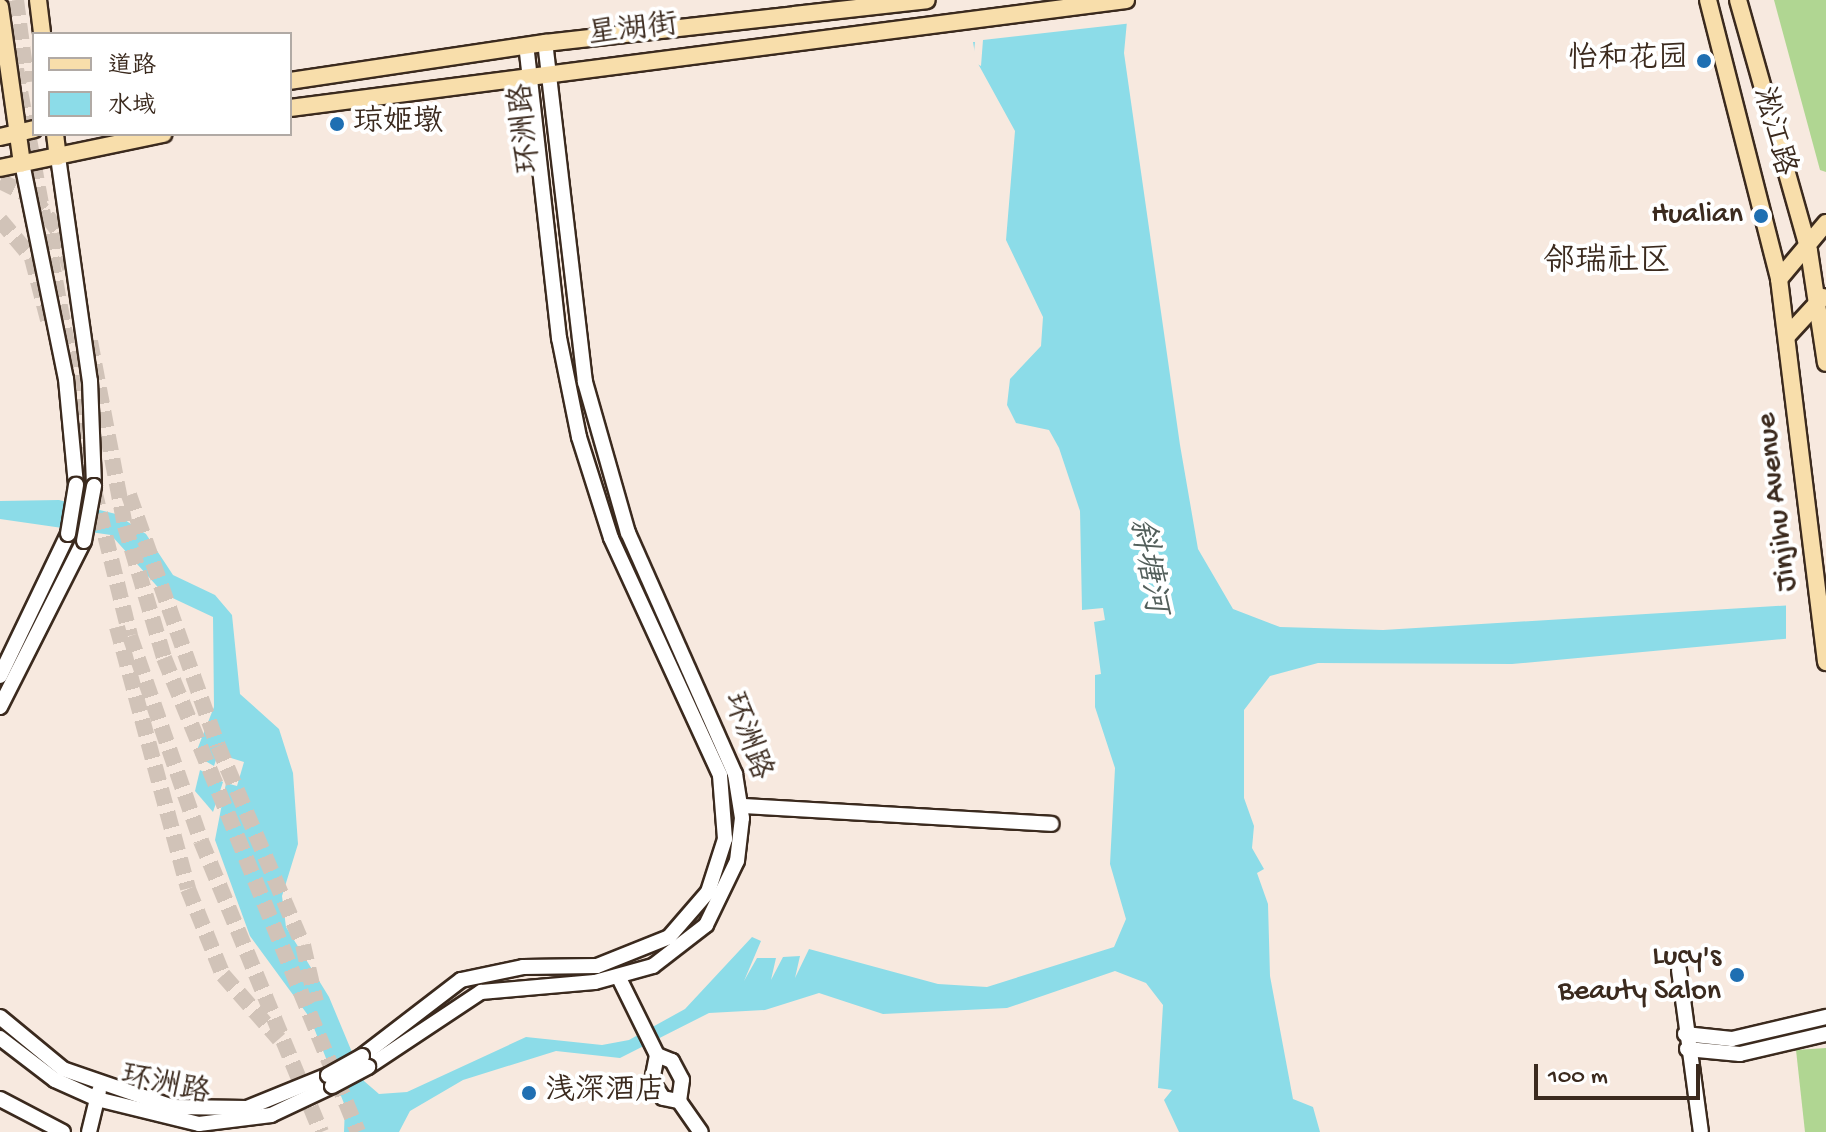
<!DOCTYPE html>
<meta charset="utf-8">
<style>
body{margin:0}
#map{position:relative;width:1826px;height:1132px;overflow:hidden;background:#f7e9df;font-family:"Gochi Hand","LXGW WenKai TC",sans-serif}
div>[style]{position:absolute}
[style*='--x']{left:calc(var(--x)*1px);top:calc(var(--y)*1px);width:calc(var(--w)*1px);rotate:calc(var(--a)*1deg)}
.green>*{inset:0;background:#b0d692}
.water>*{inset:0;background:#8cdce8}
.pier>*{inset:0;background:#f7e9df;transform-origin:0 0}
.major-tunnel>*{height:16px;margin-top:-8px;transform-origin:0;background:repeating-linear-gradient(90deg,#d1c3b8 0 16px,transparent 0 24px)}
.roads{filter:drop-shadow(2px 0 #3b2a1e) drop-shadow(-2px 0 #3b2a1e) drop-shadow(0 2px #3b2a1e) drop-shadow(0 -2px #3b2a1e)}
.minor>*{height:14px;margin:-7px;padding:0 7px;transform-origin:7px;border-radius:7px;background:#fff}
.major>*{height:16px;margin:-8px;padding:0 8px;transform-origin:8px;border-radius:8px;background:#f8deab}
.bridges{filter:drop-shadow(2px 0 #3b2a1e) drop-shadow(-2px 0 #3b2a1e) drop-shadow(0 2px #3b2a1e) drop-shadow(0 -2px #3b2a1e)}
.minor-bridge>*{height:14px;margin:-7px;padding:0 7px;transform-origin:7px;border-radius:7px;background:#fff}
.dots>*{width:22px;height:22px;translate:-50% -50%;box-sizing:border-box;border:4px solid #fff;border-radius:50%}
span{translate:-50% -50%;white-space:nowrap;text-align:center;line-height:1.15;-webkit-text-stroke:8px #fff;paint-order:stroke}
.street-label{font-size:30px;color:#3b2a1e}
.poi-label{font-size:30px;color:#3b2a1e}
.right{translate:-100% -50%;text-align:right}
.left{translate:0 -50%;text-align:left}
.neighbourhood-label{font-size:32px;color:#3b2a1e}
.water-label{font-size:32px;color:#535f5b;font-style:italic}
.legend{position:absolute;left:32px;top:32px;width:260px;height:104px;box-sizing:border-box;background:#fff;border:2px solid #b1aaa5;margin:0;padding:10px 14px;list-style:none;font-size:24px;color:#3b2a1e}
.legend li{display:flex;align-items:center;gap:16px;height:40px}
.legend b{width:40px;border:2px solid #b1aaa5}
.scale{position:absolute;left:1534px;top:1064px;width:166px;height:36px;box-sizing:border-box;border:4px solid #3b2a1e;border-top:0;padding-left:10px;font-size:24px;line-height:28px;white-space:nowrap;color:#3b2a1e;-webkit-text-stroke:6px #fff;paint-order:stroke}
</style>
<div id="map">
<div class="green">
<i style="clip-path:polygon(1774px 0,1826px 0,1826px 172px,1820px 170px)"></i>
<i style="clip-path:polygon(1826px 1048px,1826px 1132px,1805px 1132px,1796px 1050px)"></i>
</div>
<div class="water">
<i style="clip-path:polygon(966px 0,1129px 0,1124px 53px,1180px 445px,1198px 549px,1233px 609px,1280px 627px,1383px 630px,1826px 603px,1826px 635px,1512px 664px,1318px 663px,1270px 676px,1244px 710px,1244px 798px,1254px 826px,1252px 848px,1264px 869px,1257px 873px,1268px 904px,1270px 976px,1293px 1099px,1313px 1107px,1320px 1132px,1179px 1132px,1164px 1100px,1172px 1090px,1158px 1088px,1163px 1005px,1146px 983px,1115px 971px,1007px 1008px,883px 1014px,819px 993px,765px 1010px,709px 1013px,620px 1058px,556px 1051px,463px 1080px,410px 1111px,399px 1132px,344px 1132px,345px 1106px,310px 1018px,250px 936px,215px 840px,226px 783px,237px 786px,244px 762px,218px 754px,214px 766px,195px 755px,214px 707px,213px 617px,164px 594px,111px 535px,0 519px,0 501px,59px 500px,116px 514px,146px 534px,173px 575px,215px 595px,232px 615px,240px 694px,279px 729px,293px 773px,298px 844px,282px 896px,286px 927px,329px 997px,364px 1081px,379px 1094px,407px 1092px,526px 1037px,602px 1045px,629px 1040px,685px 1009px,752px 937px,761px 941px,744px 981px,757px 958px,776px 958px,771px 980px,783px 957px,800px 956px,795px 978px,809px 949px,938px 984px,987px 987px,1114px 947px,1126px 919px,1110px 864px,1115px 768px,1095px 707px,1095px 675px,1101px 674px,1094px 622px,1105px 620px,1103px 608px,1082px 610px,1080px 511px,1059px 448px,1049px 430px,1016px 423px,1007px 405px,1010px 379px,1041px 346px,1043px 317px,1006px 240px,1015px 131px,976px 60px)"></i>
<i style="clip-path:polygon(200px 770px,223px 782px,213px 812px,195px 791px)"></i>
</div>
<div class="pier">
<i style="clip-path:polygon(962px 0,1133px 0,1133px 23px,983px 40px,981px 66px,973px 62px,975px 42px,968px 42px)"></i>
<i style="left:1826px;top:599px;width:40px;height:40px;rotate:90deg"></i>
</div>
<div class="major-tunnel">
<i style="--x:16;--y:0;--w:83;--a:82.4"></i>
<i style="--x:16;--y:69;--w:401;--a:79.5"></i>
<i style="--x:0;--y:181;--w:37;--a:26"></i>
<i style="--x:33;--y:197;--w:44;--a:53.4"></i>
<i style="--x:59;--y:232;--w:38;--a:73"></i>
<i style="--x:0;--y:220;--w:50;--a:49.9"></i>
<i style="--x:32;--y:258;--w:64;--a:75.5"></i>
<i style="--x:90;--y:341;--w:188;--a:79.3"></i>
<i style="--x:125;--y:526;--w:138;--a:73.5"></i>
<i style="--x:164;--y:658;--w:512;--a:67.74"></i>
<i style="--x:94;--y:490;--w:150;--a:76.1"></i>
<i style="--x:130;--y:636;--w:217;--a:70.9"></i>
<i style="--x:201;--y:841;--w:315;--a:67.6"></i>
<i style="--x:129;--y:495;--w:266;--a:70.5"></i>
<i style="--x:218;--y:746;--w:216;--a:66.9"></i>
<i style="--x:303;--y:945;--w:58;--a:77.2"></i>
<i style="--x:117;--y:627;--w:271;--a:74.8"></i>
<i style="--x:188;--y:889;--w:93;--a:67.9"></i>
<i style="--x:223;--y:975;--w:85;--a:48.8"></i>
</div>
<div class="roads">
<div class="minor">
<i style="--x:58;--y:157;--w:226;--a:81.9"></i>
<i style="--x:90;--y:381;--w:105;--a:87.8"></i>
<i style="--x:22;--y:163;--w:220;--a:78.5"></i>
<i style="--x:66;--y:379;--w:106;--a:84.6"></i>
<i style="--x:0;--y:676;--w:157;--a:-64.4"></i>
<i style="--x:0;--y:707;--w:186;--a:-63.2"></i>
<i style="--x:742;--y:806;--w:310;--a:3.3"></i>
<i style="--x:1679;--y:970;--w:163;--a:82.3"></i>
<i style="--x:619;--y:978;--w:86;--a:63.7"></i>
<i style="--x:657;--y:1055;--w:16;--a:22"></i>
<i style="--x:672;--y:1061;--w:21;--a:62"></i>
<i style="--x:682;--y:1080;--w:21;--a:98"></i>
<i style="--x:0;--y:1017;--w:82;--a:39.5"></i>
<i style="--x:63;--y:1069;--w:116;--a:19.1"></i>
<i style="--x:173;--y:1107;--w:74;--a:0.8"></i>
<i style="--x:247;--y:1108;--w:87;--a:-22.2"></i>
<i style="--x:1685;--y:1034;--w:47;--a:6.1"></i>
<i style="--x:1732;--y:1039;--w:97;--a:-13.2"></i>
<i style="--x:0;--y:1038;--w:69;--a:37.4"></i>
<i style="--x:55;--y:1080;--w:46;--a:24.3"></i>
<i style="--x:97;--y:1099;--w:105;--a:13.8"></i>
<i style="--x:199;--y:1124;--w:73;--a:-7.1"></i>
<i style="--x:271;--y:1115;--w:68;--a:-25.4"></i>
<i style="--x:1687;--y:1049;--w:53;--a:5.4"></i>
<i style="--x:1740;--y:1054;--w:88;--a:-13.1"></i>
<i style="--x:657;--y:1055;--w:26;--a:101"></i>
<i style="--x:652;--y:1081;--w:20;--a:57"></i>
<i style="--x:663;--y:1098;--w:16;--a:11"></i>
<i style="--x:679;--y:1101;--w:38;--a:55"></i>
<i style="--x:362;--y:1056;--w:125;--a:-37.5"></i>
<i style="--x:461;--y:980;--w:63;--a:-11.8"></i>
<i style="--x:523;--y:967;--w:74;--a:-0.8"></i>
<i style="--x:597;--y:966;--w:78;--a:-21.9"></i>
<i style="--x:669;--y:937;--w:60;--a:-49.1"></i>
<i style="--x:708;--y:892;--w:56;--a:-72.2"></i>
<i style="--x:725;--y:839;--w:64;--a:-94.5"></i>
<i style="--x:720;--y:775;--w:261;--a:-114.7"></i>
<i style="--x:611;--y:538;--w:106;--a:-107.6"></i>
<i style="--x:579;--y:437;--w:101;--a:-101.4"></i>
<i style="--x:559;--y:338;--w:294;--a:-96.4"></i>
<i style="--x:368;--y:1067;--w:136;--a:-33.6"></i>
<i style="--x:481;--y:992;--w:114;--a:-5"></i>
<i style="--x:595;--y:982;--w:60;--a:-15.4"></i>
<i style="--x:653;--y:966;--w:67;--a:-37.7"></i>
<i style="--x:706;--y:925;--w:71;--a:-64.2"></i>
<i style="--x:737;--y:861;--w:43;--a:-83.4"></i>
<i style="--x:742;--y:818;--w:45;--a:-99"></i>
<i style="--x:735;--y:774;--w:264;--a:-113.9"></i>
<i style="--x:628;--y:533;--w:157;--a:-105.9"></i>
<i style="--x:585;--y:382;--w:341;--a:-96.7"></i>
<i style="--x:0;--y:1099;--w:71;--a:27.6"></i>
<i style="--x:89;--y:1132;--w:42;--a:-76.3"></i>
</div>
<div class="major">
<i style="--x:38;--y:0;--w:34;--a:83"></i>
<i style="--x:1708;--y:0;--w:288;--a:75.7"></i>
<i style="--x:1779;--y:279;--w:386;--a:83"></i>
<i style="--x:1738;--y:0;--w:261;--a:74.2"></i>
<i style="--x:1809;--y:251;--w:113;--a:81.4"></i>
<i style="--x:0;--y:7;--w:158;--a:82"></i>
<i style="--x:290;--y:81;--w:258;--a:-8.5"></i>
<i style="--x:545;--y:43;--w:384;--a:-6.4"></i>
<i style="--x:290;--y:108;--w:843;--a:-7.36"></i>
<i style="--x:55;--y:134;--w:23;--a:83"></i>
<i style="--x:0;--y:137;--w:35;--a:-13"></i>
<i style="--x:0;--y:168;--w:167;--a:-11.8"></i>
<i style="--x:1779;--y:279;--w:73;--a:-50"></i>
<i style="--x:1787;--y:336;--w:53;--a:-47.3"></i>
</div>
</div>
<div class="bridges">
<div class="minor-bridge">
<i style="--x:68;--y:534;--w:50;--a:-80.7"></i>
<i style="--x:84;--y:541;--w:56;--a:-79.7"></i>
<i style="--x:328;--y:1075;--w:39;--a:-29"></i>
<i style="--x:332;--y:1086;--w:41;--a:-27.8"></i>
</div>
</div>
<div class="dots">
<i style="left:1704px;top:61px;background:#1f6fb2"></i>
<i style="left:337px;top:124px;background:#1f6fb2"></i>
<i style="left:1761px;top:216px;background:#1f6fb2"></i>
<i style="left:1737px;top:975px;background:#1f6fb2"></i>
<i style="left:529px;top:1093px;background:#1f6fb2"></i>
</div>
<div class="street-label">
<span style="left:633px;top:32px;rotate:-7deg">星湖街</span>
<span style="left:528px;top:128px;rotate:-96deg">环洲路</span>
<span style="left:1772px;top:132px;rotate:75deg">淞江路</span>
<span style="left:1779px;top:502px;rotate:-97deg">Jinjihu Avenue</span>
<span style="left:745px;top:737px;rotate:70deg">环洲路</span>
<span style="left:165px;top:1087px;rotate:12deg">环洲路</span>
</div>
<div class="poi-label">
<span class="right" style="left:1688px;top:61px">怡和花园</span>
<span class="left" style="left:353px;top:124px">琼姬墩</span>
<span class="right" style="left:1743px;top:216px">Hualian</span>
<span class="right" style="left:1721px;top:975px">Lucy's<br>Beauty Salon</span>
<span class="left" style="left:545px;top:1093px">浅深酒店</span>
</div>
<div class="neighbourhood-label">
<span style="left:1607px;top:263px">邻瑞社区</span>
</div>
<div class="water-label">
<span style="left:1146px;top:566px;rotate:80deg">斜塘河</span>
</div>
<ul class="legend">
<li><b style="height:10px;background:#f8deab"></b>道路</li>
<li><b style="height:22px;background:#8cdce8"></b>水域</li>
</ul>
<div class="scale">100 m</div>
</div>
